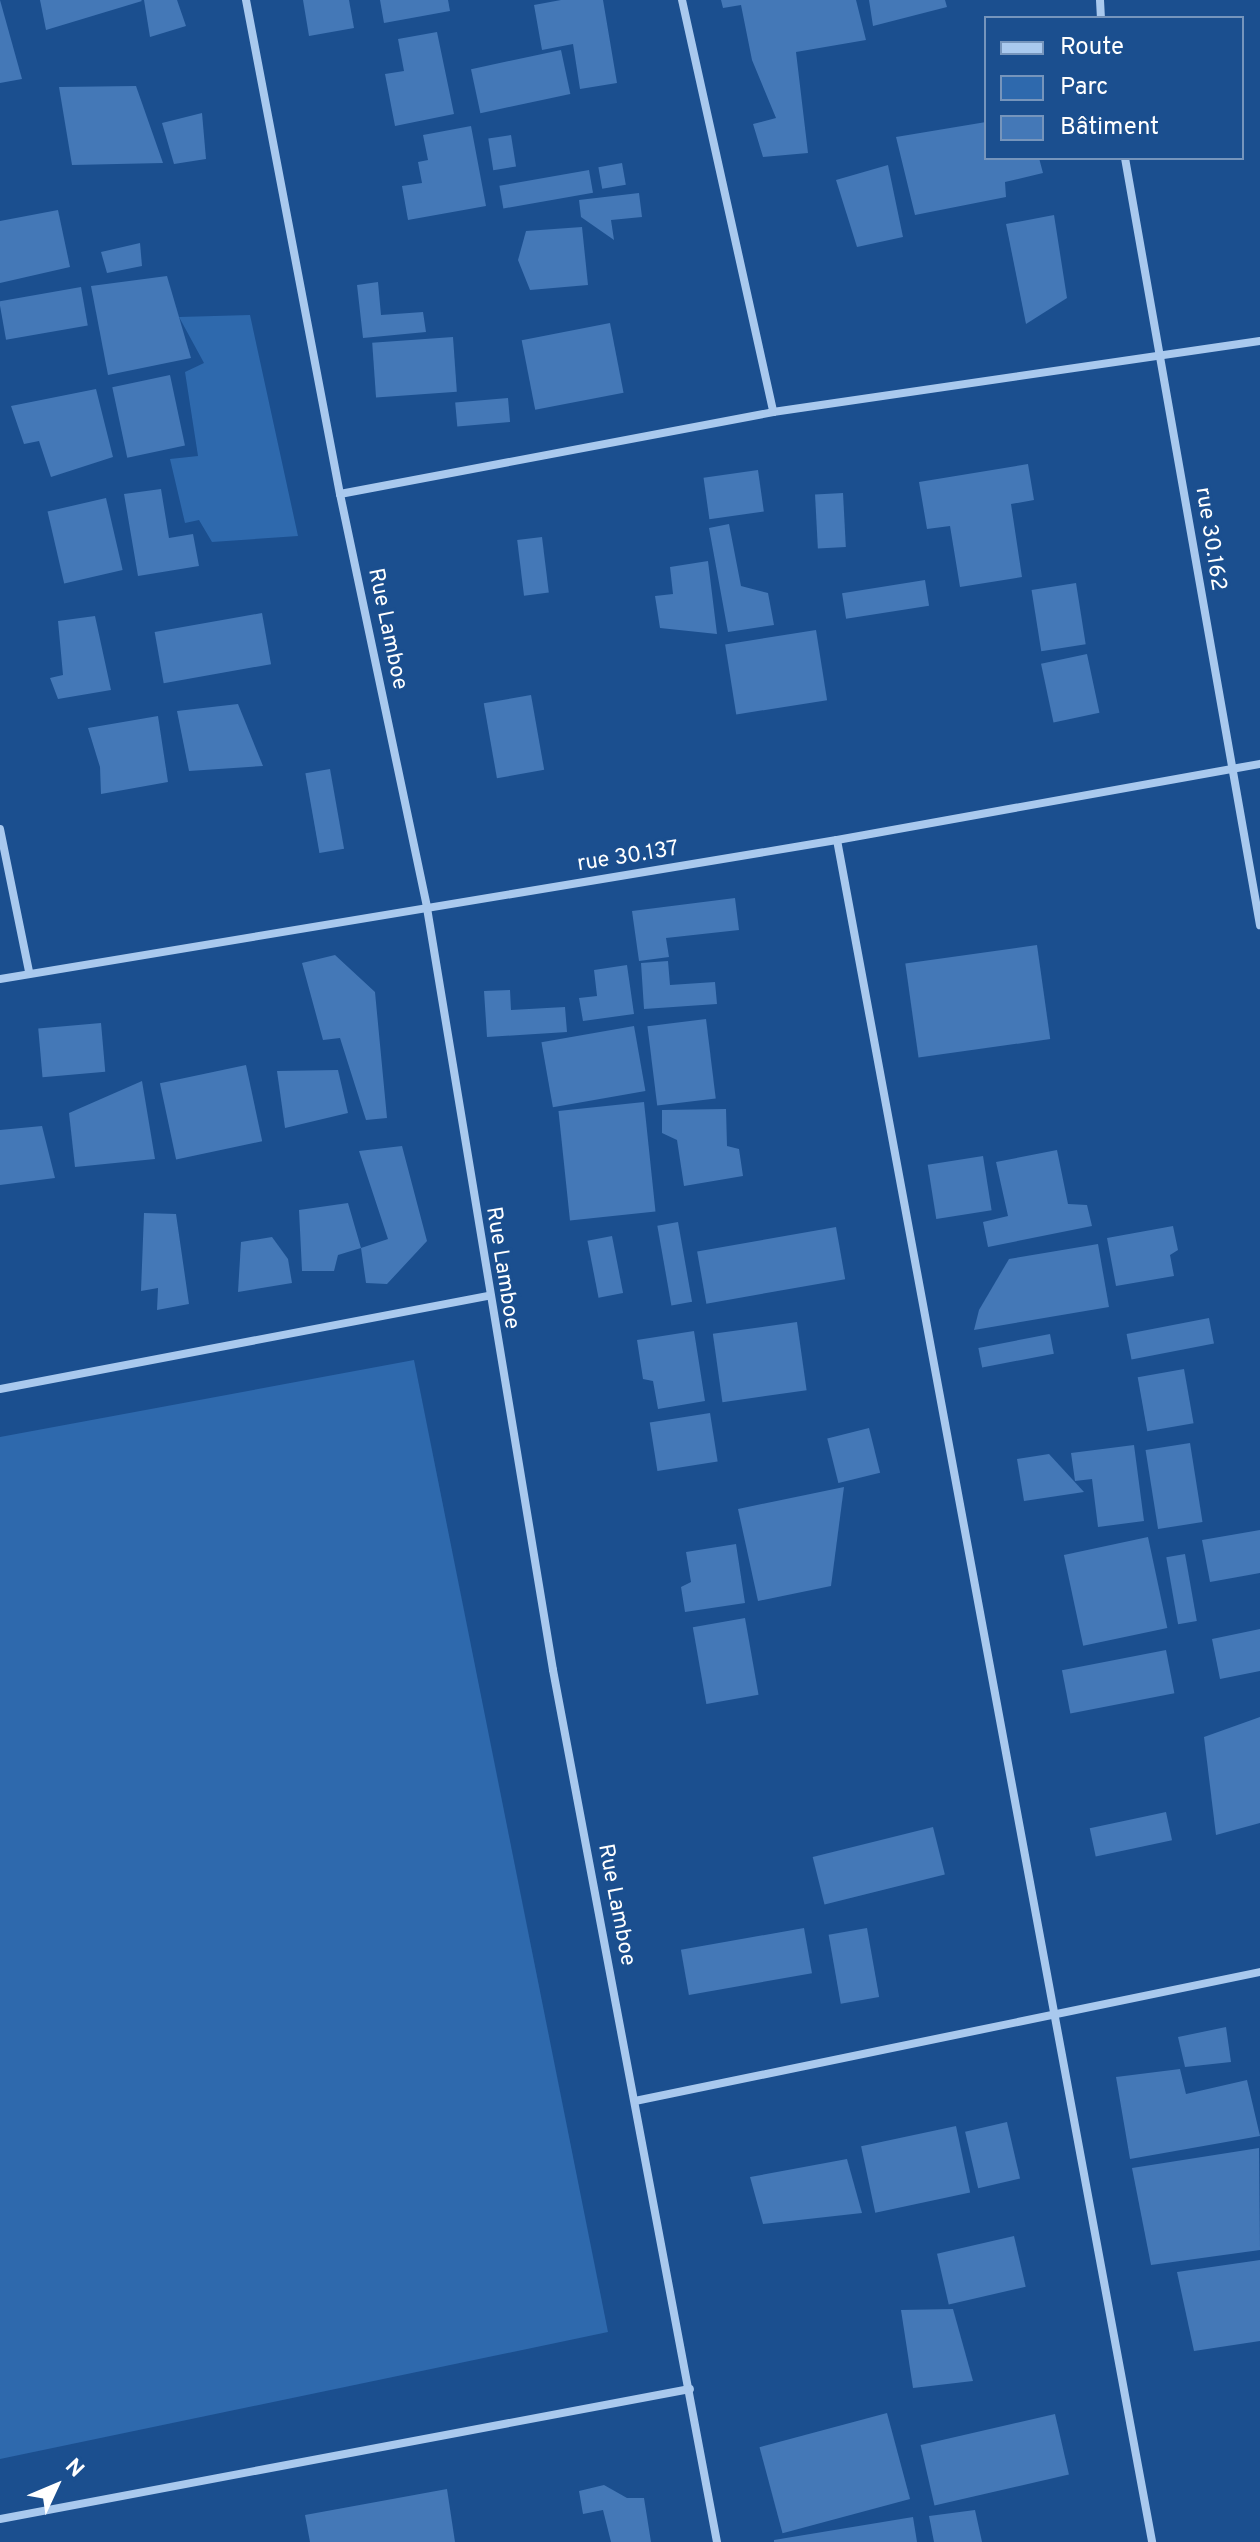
<!DOCTYPE html>
<meta charset="utf-8">
<style>
body{margin:0}
#map{position:relative;width:1260px;height:2542px;overflow:hidden;background:#1b4f8f;font-family:Overpass,sans-serif}
div>[style]{position:absolute}
[style*='--x']{left:calc(var(--x)*1px);top:calc(var(--y)*1px);width:calc(var(--w)*1px);rotate:calc(var(--a)*1deg)}
.green>*{inset:0;background:#2e69ad}
.building>*{inset:0;background:#4478b7;transform-origin:0 0}
.minor>*{height:8px;margin:-4px;padding:0 4px;transform-origin:4px;border-radius:4px;background:#a9c9ee}
span{translate:-50% -50%;white-space:nowrap;text-align:center;line-height:1.15;-webkit-text-stroke:6px #1b4f8f;paint-order:stroke}
.street-label{font-size:22px;color:#fff}
.legend{position:absolute;left:984px;top:16px;width:260px;height:144px;box-sizing:border-box;background:#1b4f8f;border:2px solid #7695bc;margin:0;padding:10px 14px;list-style:none;font-size:24px;color:#fff}
.legend li{display:flex;align-items:center;gap:16px;height:40px}
.legend b{width:40px;border:2px solid #7695bc}
.north{position:absolute;left:16px;top:2446px;width:80px;height:80px;-webkit-text-stroke:6px #1b4f8f;paint-order:stroke;rotate:46deg;font-size:22px;font-weight:700;line-height:32px;text-align:center;color:#fff}
.north::after{content:'';display:block;margin:auto;width:28px;height:36px;background:#fff;clip-path:polygon(50% 0,100% 100%,50% 72%,0 100%)}
</style>
<div id="map">
<div class="green">
<i style="clip-path:polygon(250px 315px,298px 536px,212px 542px,199px 520px,185px 523px,170px 459px,198px 456px,185px 372px,204px 363px,179px 317px)"></i>
<i style="clip-path:polygon(414px 1360px,608px 2332px,0 2459px,0 1437px)"></i>
</div>
<div class="building">
<i style="clip-path:polygon(0 0,22px 79px,0 83px)"></i>
<i style="clip-path:polygon(40px 0,141px 0,142px 1px,46px 30px)"></i>
<i style="clip-path:polygon(144px 0,177px 0,186px 26px,150px 37px)"></i>
<i style="clip-path:polygon(303px 0,349px 0,354px 28px,309px 36px)"></i>
<i style="clip-path:polygon(380px 0,448px 0,450px 11px,384px 23px)"></i>
<i style="clip-path:polygon(561px 0,603px 0,617px 83px,580px 89px,573px 44px,542px 50px,534px 5px)"></i>
<i style="clip-path:polygon(721px 0,856px 0,866px 40px,796px 52px,808px 153px,763px 157px,753px 124px,776px 118px,752px 60px,741px 5px,723px 8px)"></i>
<i style="clip-path:polygon(869px 0,945px 0,947px 7px,873px 26px)"></i>
<i style="clip-path:polygon(437px 32px,454px 114px,395px 126px,385px 74px,404px 71px,398px 39px)"></i>
<i style="left:561px;top:50px;width:45px;height:92px;rotate:78deg"></i>
<i style="clip-path:polygon(136px 86px,163px 163px,72px 165px,59px 87px)"></i>
<i style="clip-path:polygon(202px 113px,206px 159px,174px 164px,162px 123px)"></i>
<i style="clip-path:polygon(986px 122px,986px 158px,1039px 158px,1043px 173px,1005px 182px,1006px 197px,915px 215px,896px 137px)"></i>
<i style="clip-path:polygon(471px 126px,486px 206px,408px 220px,402px 186px,422px 183px,418px 162px,428px 160px,423px 135px)"></i>
<i style="left:511px;top:135px;width:32px;height:23px;rotate:81deg"></i>
<i style="left:622px;top:163px;width:22px;height:24px;rotate:80deg"></i>
<i style="clip-path:polygon(888px 165px,903px 237px,857px 247px,836px 180px)"></i>
<i style="left:589px;top:170px;width:23px;height:91px;rotate:80deg"></i>
<i style="clip-path:polygon(639px 193px,642px 217px,611px 220px,614px 240px,581px 217px,579px 200px)"></i>
<i style="clip-path:polygon(58px 210px,70px 267px,0 283px,0 221px)"></i>
<i style="clip-path:polygon(1054px 215px,1067px 298px,1026px 324px,1006px 224px)"></i>
<i style="clip-path:polygon(582px 227px,588px 285px,530px 290px,518px 260px,526px 231px)"></i>
<i style="clip-path:polygon(140px 243px,142px 266px,107px 273px,101px 252px)"></i>
<i style="clip-path:polygon(167px 276px,191px 358px,108px 375px,91px 286px)"></i>
<i style="clip-path:polygon(378px 282px,381px 315px,423px 312px,426px 332px,363px 338px,357px 285px)"></i>
<i style="left:81px;top:287px;width:39px;height:83px;rotate:80deg"></i>
<i style="left:610px;top:323px;width:71px;height:90px;rotate:79deg"></i>
<i style="left:453px;top:337px;width:55px;height:81px;rotate:86deg"></i>
<i style="left:170px;top:375px;width:72px;height:59px;rotate:78deg"></i>
<i style="clip-path:polygon(96px 389px,113px 457px,51px 477px,39px 441px,24px 444px,11px 406px)"></i>
<i style="left:508px;top:398px;width:24px;height:53px;rotate:85deg"></i>
<i style="clip-path:polygon(1028px 464px,1034px 500px,1011px 504px,1022px 577px,960px 587px,950px 526px,927px 529px,919px 482px)"></i>
<i style="left:758px;top:470px;width:42px;height:55px;rotate:82deg"></i>
<i style="clip-path:polygon(161px 489px,169px 538px,193px 534px,199px 566px,138px 576px,124px 494px)"></i>
<i style="left:843px;top:493px;width:54px;height:28px;rotate:87deg"></i>
<i style="left:106px;top:498px;width:74px;height:60px;rotate:77deg"></i>
<i style="clip-path:polygon(729px 524px,741px 586px,768px 593px,774px 625px,728px 632px,709px 528px)"></i>
<i style="left:542px;top:537px;width:56px;height:25px;rotate:83deg"></i>
<i style="clip-path:polygon(708px 561px,717px 634px,660px 628px,655px 596px,673px 594px,670px 567px)"></i>
<i style="left:925px;top:580px;width:26px;height:84px;rotate:81deg"></i>
<i style="left:1076px;top:583px;width:62px;height:45px;rotate:81deg"></i>
<i style="left:262px;top:613px;width:52px;height:109px;rotate:80deg"></i>
<i style="clip-path:polygon(95px 616px,111px 690px,58px 699px,50px 678px,63px 675px,58px 621px)"></i>
<i style="left:816px;top:630px;width:71px;height:92px;rotate:81deg"></i>
<i style="left:1087px;top:654px;width:60px;height:47px;rotate:78deg"></i>
<i style="left:531px;top:695px;width:76px;height:48px;rotate:80deg"></i>
<i style="clip-path:polygon(238px 704px,263px 766px,189px 771px,177px 711px)"></i>
<i style="clip-path:polygon(158px 716px,168px 782px,101px 794px,100px 767px,88px 728px)"></i>
<i style="left:330px;top:769px;width:81px;height:25px;rotate:80deg"></i>
<i style="clip-path:polygon(735px 898px,739px 930px,666px 938px,669px 957px,639px 961px,632px 911px)"></i>
<i style="left:1037px;top:945px;width:95px;height:133px;rotate:82deg"></i>
<i style="clip-path:polygon(335px 955px,375px 992px,387px 1118px,366px 1120px,340px 1038px,323px 1040px,302px 963px)"></i>
<i style="clip-path:polygon(668px 961px,670px 985px,715px 982px,717px 1004px,644px 1009px,641px 963px)"></i>
<i style="clip-path:polygon(627px 965px,634px 1014px,583px 1021px,579px 998px,597px 996px,594px 970px)"></i>
<i style="clip-path:polygon(510px 990px,511px 1010px,565px 1007px,567px 1032px,487px 1037px,484px 991px)"></i>
<i style="left:706px;top:1019px;width:80px;height:59px;rotate:83deg"></i>
<i style="left:101px;top:1023px;width:49px;height:63px;rotate:85deg"></i>
<i style="left:634px;top:1026px;width:66px;height:94px;rotate:80deg"></i>
<i style="left:246px;top:1065px;width:78px;height:88px;rotate:78deg"></i>
<i style="clip-path:polygon(338px 1070px,348px 1113px,285px 1128px,277px 1071px)"></i>
<i style="clip-path:polygon(142px 1081px,155px 1159px,75px 1167px,69px 1113px)"></i>
<i style="left:644px;top:1102px;width:110px;height:86px;rotate:84deg"></i>
<i style="clip-path:polygon(726px 1109px,727px 1146px,739px 1149px,743px 1176px,684px 1186px,677px 1140px,662px 1133px,662px 1110px)"></i>
<i style="clip-path:polygon(42px 1126px,55px 1178px,0 1185px,0 1130px)"></i>
<i style="clip-path:polygon(402px 1146px,427px 1241px,387px 1284px,366px 1283px,361px 1248px,388px 1239px,359px 1151px)"></i>
<i style="clip-path:polygon(1057px 1150px,1068px 1204px,1087px 1205px,1092px 1226px,988px 1247px,983px 1222px,1008px 1216px,996px 1162px)"></i>
<i style="left:983px;top:1156px;width:55px;height:56px;rotate:81deg"></i>
<i style="clip-path:polygon(348px 1203px,361px 1248px,338px 1255px,334px 1271px,302px 1271px,299px 1210px)"></i>
<i style="clip-path:polygon(144px 1213px,176px 1214px,189px 1304px,157px 1310px,158px 1288px,141px 1291px)"></i>
<i style="left:678px;top:1222px;width:81px;height:21px;rotate:80deg"></i>
<i style="clip-path:polygon(1173px 1226px,1178px 1250px,1170px 1255px,1174px 1276px,1116px 1286px,1107px 1238px)"></i>
<i style="left:836px;top:1227px;width:53px;height:141px;rotate:80deg"></i>
<i style="left:612px;top:1236px;width:58px;height:25px;rotate:79deg"></i>
<i style="clip-path:polygon(272px 1237px,288px 1259px,292px 1283px,238px 1292px,241px 1242px)"></i>
<i style="clip-path:polygon(1098px 1244px,1109px 1307px,974px 1330px,979px 1310px,1009px 1259px)"></i>
<i style="left:1209px;top:1318px;width:26px;height:84px;rotate:79deg"></i>
<i style="left:797px;top:1322px;width:69px;height:85px;rotate:82deg"></i>
<i style="clip-path:polygon(694px 1331px,705px 1401px,658px 1409px,653px 1381px,643px 1379px,637px 1340px)"></i>
<i style="left:1050px;top:1334px;width:20px;height:73px;rotate:79deg"></i>
<i style="left:1184px;top:1369px;width:55px;height:47px;rotate:80deg"></i>
<i style="left:710px;top:1413px;width:49px;height:61px;rotate:81deg"></i>
<i style="left:869px;top:1428px;width:46px;height:43px;rotate:76deg"></i>
<i style="left:1190px;top:1443px;width:80px;height:45px;rotate:81deg"></i>
<i style="clip-path:polygon(1134px 1445px,1144px 1521px,1098px 1527px,1092px 1479px,1075px 1481px,1071px 1453px)"></i>
<i style="clip-path:polygon(1049px 1454px,1084px 1492px,1024px 1501px,1017px 1459px)"></i>
<i style="clip-path:polygon(844px 1487px,831px 1586px,758px 1601px,738px 1509px)"></i>
<i style="clip-path:polygon(1260px 1530px,1260px 1573px,1210px 1582px,1202px 1540px)"></i>
<i style="left:1148px;top:1537px;width:93px;height:86px;rotate:78deg"></i>
<i style="clip-path:polygon(736px 1544px,745px 1603px,685px 1612px,681px 1587px,691px 1582px,686px 1552px)"></i>
<i style="left:1185px;top:1554px;width:68px;height:19px;rotate:80deg"></i>
<i style="left:745px;top:1618px;width:78px;height:53px;rotate:80deg"></i>
<i style="clip-path:polygon(1260px 1629px,1260px 1671px,1220px 1679px,1212px 1639px)"></i>
<i style="left:1166px;top:1650px;width:44px;height:106px;rotate:79deg"></i>
<i style="clip-path:polygon(1260px 1717px,1260px 1823px,1216px 1835px,1204px 1737px)"></i>
<i style="left:1166px;top:1812px;width:29px;height:78px;rotate:78deg"></i>
<i style="left:933px;top:1827px;width:49px;height:124px;rotate:76deg"></i>
<i style="left:804px;top:1928px;width:46px;height:125px;rotate:80deg"></i>
<i style="left:867px;top:1928px;width:70px;height:39px;rotate:80deg"></i>
<i style="clip-path:polygon(1226px 2027px,1231px 2062px,1185px 2067px,1178px 2037px)"></i>
<i style="clip-path:polygon(1180px 2069px,1186px 2094px,1247px 2080px,1260px 2136px,1130px 2159px,1116px 2077px)"></i>
<i style="left:1007px;top:2122px;width:58px;height:43px;rotate:77deg"></i>
<i style="left:956px;top:2126px;width:68px;height:97px;rotate:78deg"></i>
<i style="clip-path:polygon(1259px 2148px,1260px 2250px,1151px 2265px,1132px 2168px)"></i>
<i style="clip-path:polygon(847px 2159px,862px 2213px,763px 2224px,750px 2177px)"></i>
<i style="left:1014px;top:2236px;width:52px;height:79px;rotate:77deg"></i>
<i style="clip-path:polygon(1260px 2260px,1260px 2341px,1194px 2351px,1177px 2272px)"></i>
<i style="clip-path:polygon(953px 2309px,973px 2381px,913px 2388px,901px 2310px)"></i>
<i style="left:887px;top:2413px;width:89px;height:132px;rotate:75deg"></i>
<i style="left:1055px;top:2414px;width:62px;height:138px;rotate:77deg"></i>
<i style="clip-path:polygon(604px 2485px,627px 2498px,644px 2498px,651px 2542px,611px 2542px,603px 2510px,583px 2514px,579px 2491px)"></i>
<i style="clip-path:polygon(447px 2489px,455px 2542px,310px 2542px,305px 2515px)"></i>
<i style="clip-path:polygon(975px 2510px,982px 2542px,934px 2542px,929px 2516px)"></i>
<i style="clip-path:polygon(913px 2517px,917px 2542px,774px 2542px,774px 2540px)"></i>
</div>
<div class="minor">
<i style="--x:246;--y:0;--w:503;--a:79.23"></i>
<i style="--x:340;--y:494;--w:423;--a:78.1"></i>
<i style="--x:427;--y:908;--w:772;--a:80.61"></i>
<i style="--x:553;--y:1670;--w:887;--a:79.35"></i>
<i style="--x:682;--y:0;--w:422;--a:77.5"></i>
<i style="--x:1100;--y:0;--w:18;--a:87"></i>
<i style="--x:1125;--y:158;--w:779;--a:80.02"></i>
<i style="--x:340;--y:494;--w:441;--a:-10.7"></i>
<i style="--x:773;--y:412;--w:492;--a:-8.3"></i>
<i style="--x:0;--y:829;--w:146;--a:78.5"></i>
<i style="--x:837;--y:840;--w:1731;--a:79.51"></i>
<i style="--x:0;--y:979;--w:848;--a:-9.43"></i>
<i style="--x:837;--y:840;--w:430;--a:-10.2"></i>
<i style="--x:0;--y:1389;--w:497;--a:-10.8"></i>
<i style="--x:635;--y:2101;--w:638;--a:-11.66"></i>
<i style="--x:0;--y:2519;--w:702;--a:-10.67"></i>
</div>
<div class="street-label">
<span style="left:1210px;top:539px;rotate:81deg">rue 30.162</span>
<span style="left:387px;top:629px;rotate:78deg">Rue Lamboe</span>
<span style="left:628px;top:857px;rotate:-9deg">rue 30.137</span>
<span style="left:502px;top:1268px;rotate:81deg">Rue Lamboe</span>
<span style="left:616px;top:1905px;rotate:79deg">Rue Lamboe</span>
</div>
<ul class="legend">
<li><b style="height:10px;background:#a9c9ee"></b>Route</li>
<li><b style="height:22px;background:#2e69ad"></b>Parc</li>
<li><b style="height:22px;background:#4478b7"></b>Bâtiment</li>
</ul>
<div class="north">N</div>
</div>
